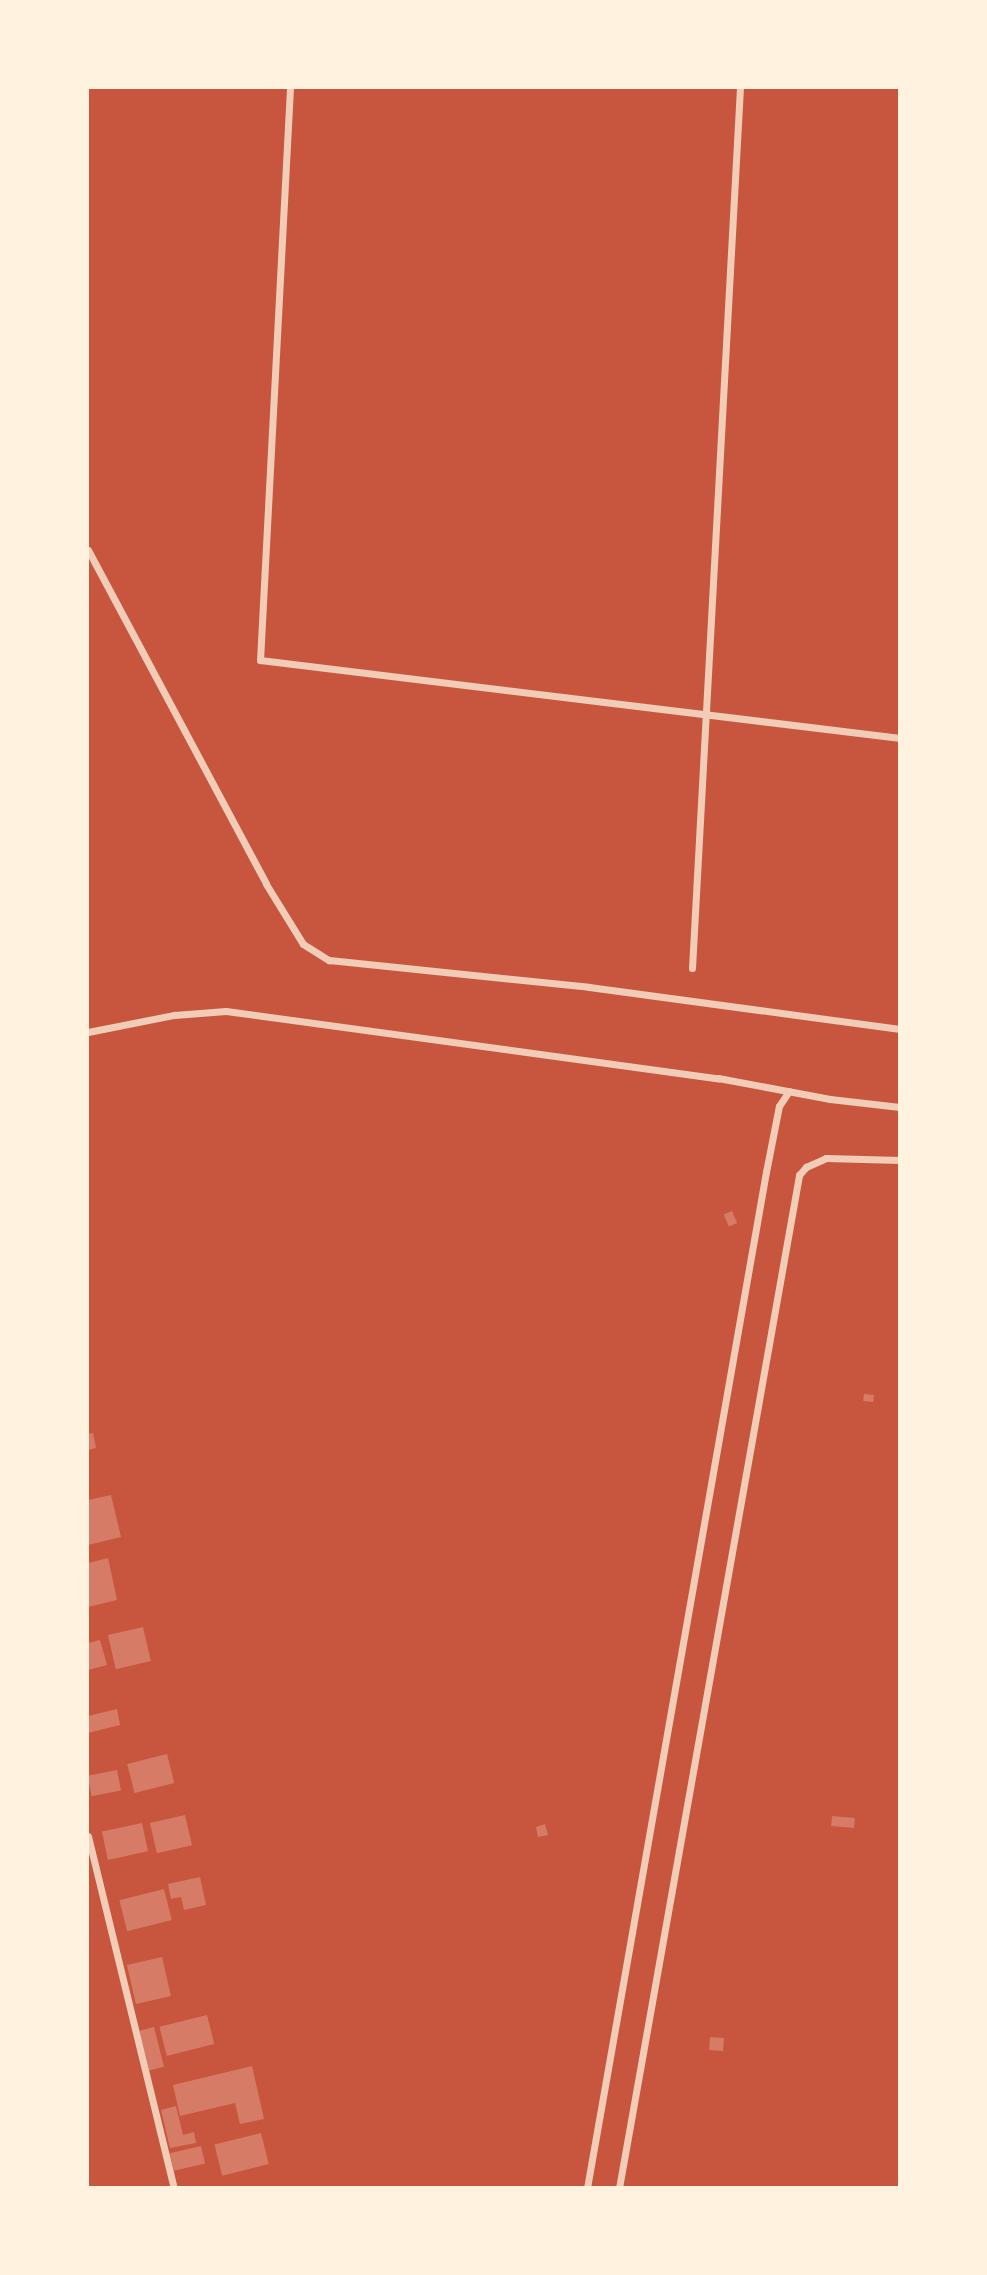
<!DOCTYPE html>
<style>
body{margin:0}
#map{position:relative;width:987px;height:2275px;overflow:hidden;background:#c8553d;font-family:"Fira Sans Condensed",sans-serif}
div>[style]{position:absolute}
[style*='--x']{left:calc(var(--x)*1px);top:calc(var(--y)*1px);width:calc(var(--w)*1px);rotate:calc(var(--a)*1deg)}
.building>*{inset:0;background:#d67c66;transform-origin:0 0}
.minor>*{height:7px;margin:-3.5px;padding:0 3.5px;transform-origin:3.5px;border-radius:3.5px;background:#f1ccb7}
span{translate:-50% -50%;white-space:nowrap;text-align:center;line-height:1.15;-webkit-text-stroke:7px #fff3e0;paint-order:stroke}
.frame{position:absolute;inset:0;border:89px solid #fff3e0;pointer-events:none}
</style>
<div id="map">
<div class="building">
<i style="left:732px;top:1211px;width:13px;height:9px;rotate:67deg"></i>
<i style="left:864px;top:1394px;width:10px;height:7px;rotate:6deg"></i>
<i style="clip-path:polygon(93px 1433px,96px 1448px,88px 1450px,88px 1434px)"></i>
<i style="clip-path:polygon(111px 1495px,121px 1537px,88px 1545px,88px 1500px)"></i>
<i style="clip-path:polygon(108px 1558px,117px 1600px,88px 1607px,88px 1563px)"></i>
<i style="left:143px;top:1627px;width:35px;height:36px;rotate:77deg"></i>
<i style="clip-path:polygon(100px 1640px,107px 1665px,88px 1670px,88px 1643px)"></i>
<i style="clip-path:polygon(117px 1709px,120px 1725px,88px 1733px,88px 1716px)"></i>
<i style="left:167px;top:1754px;width:30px;height:41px;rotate:76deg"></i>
<i style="left:117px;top:1770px;width:21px;height:30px;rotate:79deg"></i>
<i style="left:185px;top:1815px;width:31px;height:36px;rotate:77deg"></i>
<i style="left:832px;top:1816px;width:23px;height:10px;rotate:5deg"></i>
<i style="left:142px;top:1823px;width:29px;height:41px;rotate:78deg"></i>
<i style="clip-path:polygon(545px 1824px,548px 1835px,538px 1837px,536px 1827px)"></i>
<i style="clip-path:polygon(200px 1877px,206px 1905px,184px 1910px,181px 1897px,171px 1899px,168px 1884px)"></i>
<i style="left:164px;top:1889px;width:32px;height:46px;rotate:76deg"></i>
<i style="left:162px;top:1957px;width:40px;height:36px;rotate:77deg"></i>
<i style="left:207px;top:2015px;width:30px;height:49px;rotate:76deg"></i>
<i style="left:154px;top:2027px;width:41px;height:15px;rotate:76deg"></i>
<i style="left:710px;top:2037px;width:14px;height:13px;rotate:4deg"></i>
<i style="clip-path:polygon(252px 2066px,264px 2119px,240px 2124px,235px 2103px,180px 2116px,173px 2085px)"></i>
<i style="clip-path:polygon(176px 2106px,183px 2135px,194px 2132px,196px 2143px,170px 2148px,161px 2110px)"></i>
<i style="left:261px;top:2133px;width:32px;height:48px;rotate:76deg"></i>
<i style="left:201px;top:2146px;width:18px;height:32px;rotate:77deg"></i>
</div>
<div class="minor">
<i style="--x:290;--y:88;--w:573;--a:93"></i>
<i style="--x:260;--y:660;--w:645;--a:6.95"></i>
<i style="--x:88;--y:550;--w:378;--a:61.9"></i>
<i style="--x:266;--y:884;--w:70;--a:58.3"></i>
<i style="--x:303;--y:944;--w:31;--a:32"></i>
<i style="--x:329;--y:960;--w:261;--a:5.9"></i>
<i style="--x:589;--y:987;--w:314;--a:7.7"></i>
<i style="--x:692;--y:968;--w:881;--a:-86.88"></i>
<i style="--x:88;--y:1032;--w:88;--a:-11.2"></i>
<i style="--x:174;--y:1015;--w:52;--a:-4.4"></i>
<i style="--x:226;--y:1011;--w:497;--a:7.8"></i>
<i style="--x:718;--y:1078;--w:114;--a:10.6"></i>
<i style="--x:830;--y:1099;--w:70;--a:6.5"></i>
<i style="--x:88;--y:1836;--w:362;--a:76.3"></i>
<i style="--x:587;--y:2188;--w:1032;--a:-80.01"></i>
<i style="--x:766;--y:1172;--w:67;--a:-78.9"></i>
<i style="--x:779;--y:1106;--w:18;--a:-56"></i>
<i style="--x:619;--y:2188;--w:1029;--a:-79.92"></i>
<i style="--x:799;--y:1175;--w:11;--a:-49"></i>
<i style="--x:806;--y:1167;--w:22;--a:-24"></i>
<i style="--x:826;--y:1158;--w:74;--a:1.5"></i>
</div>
<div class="frame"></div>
</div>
